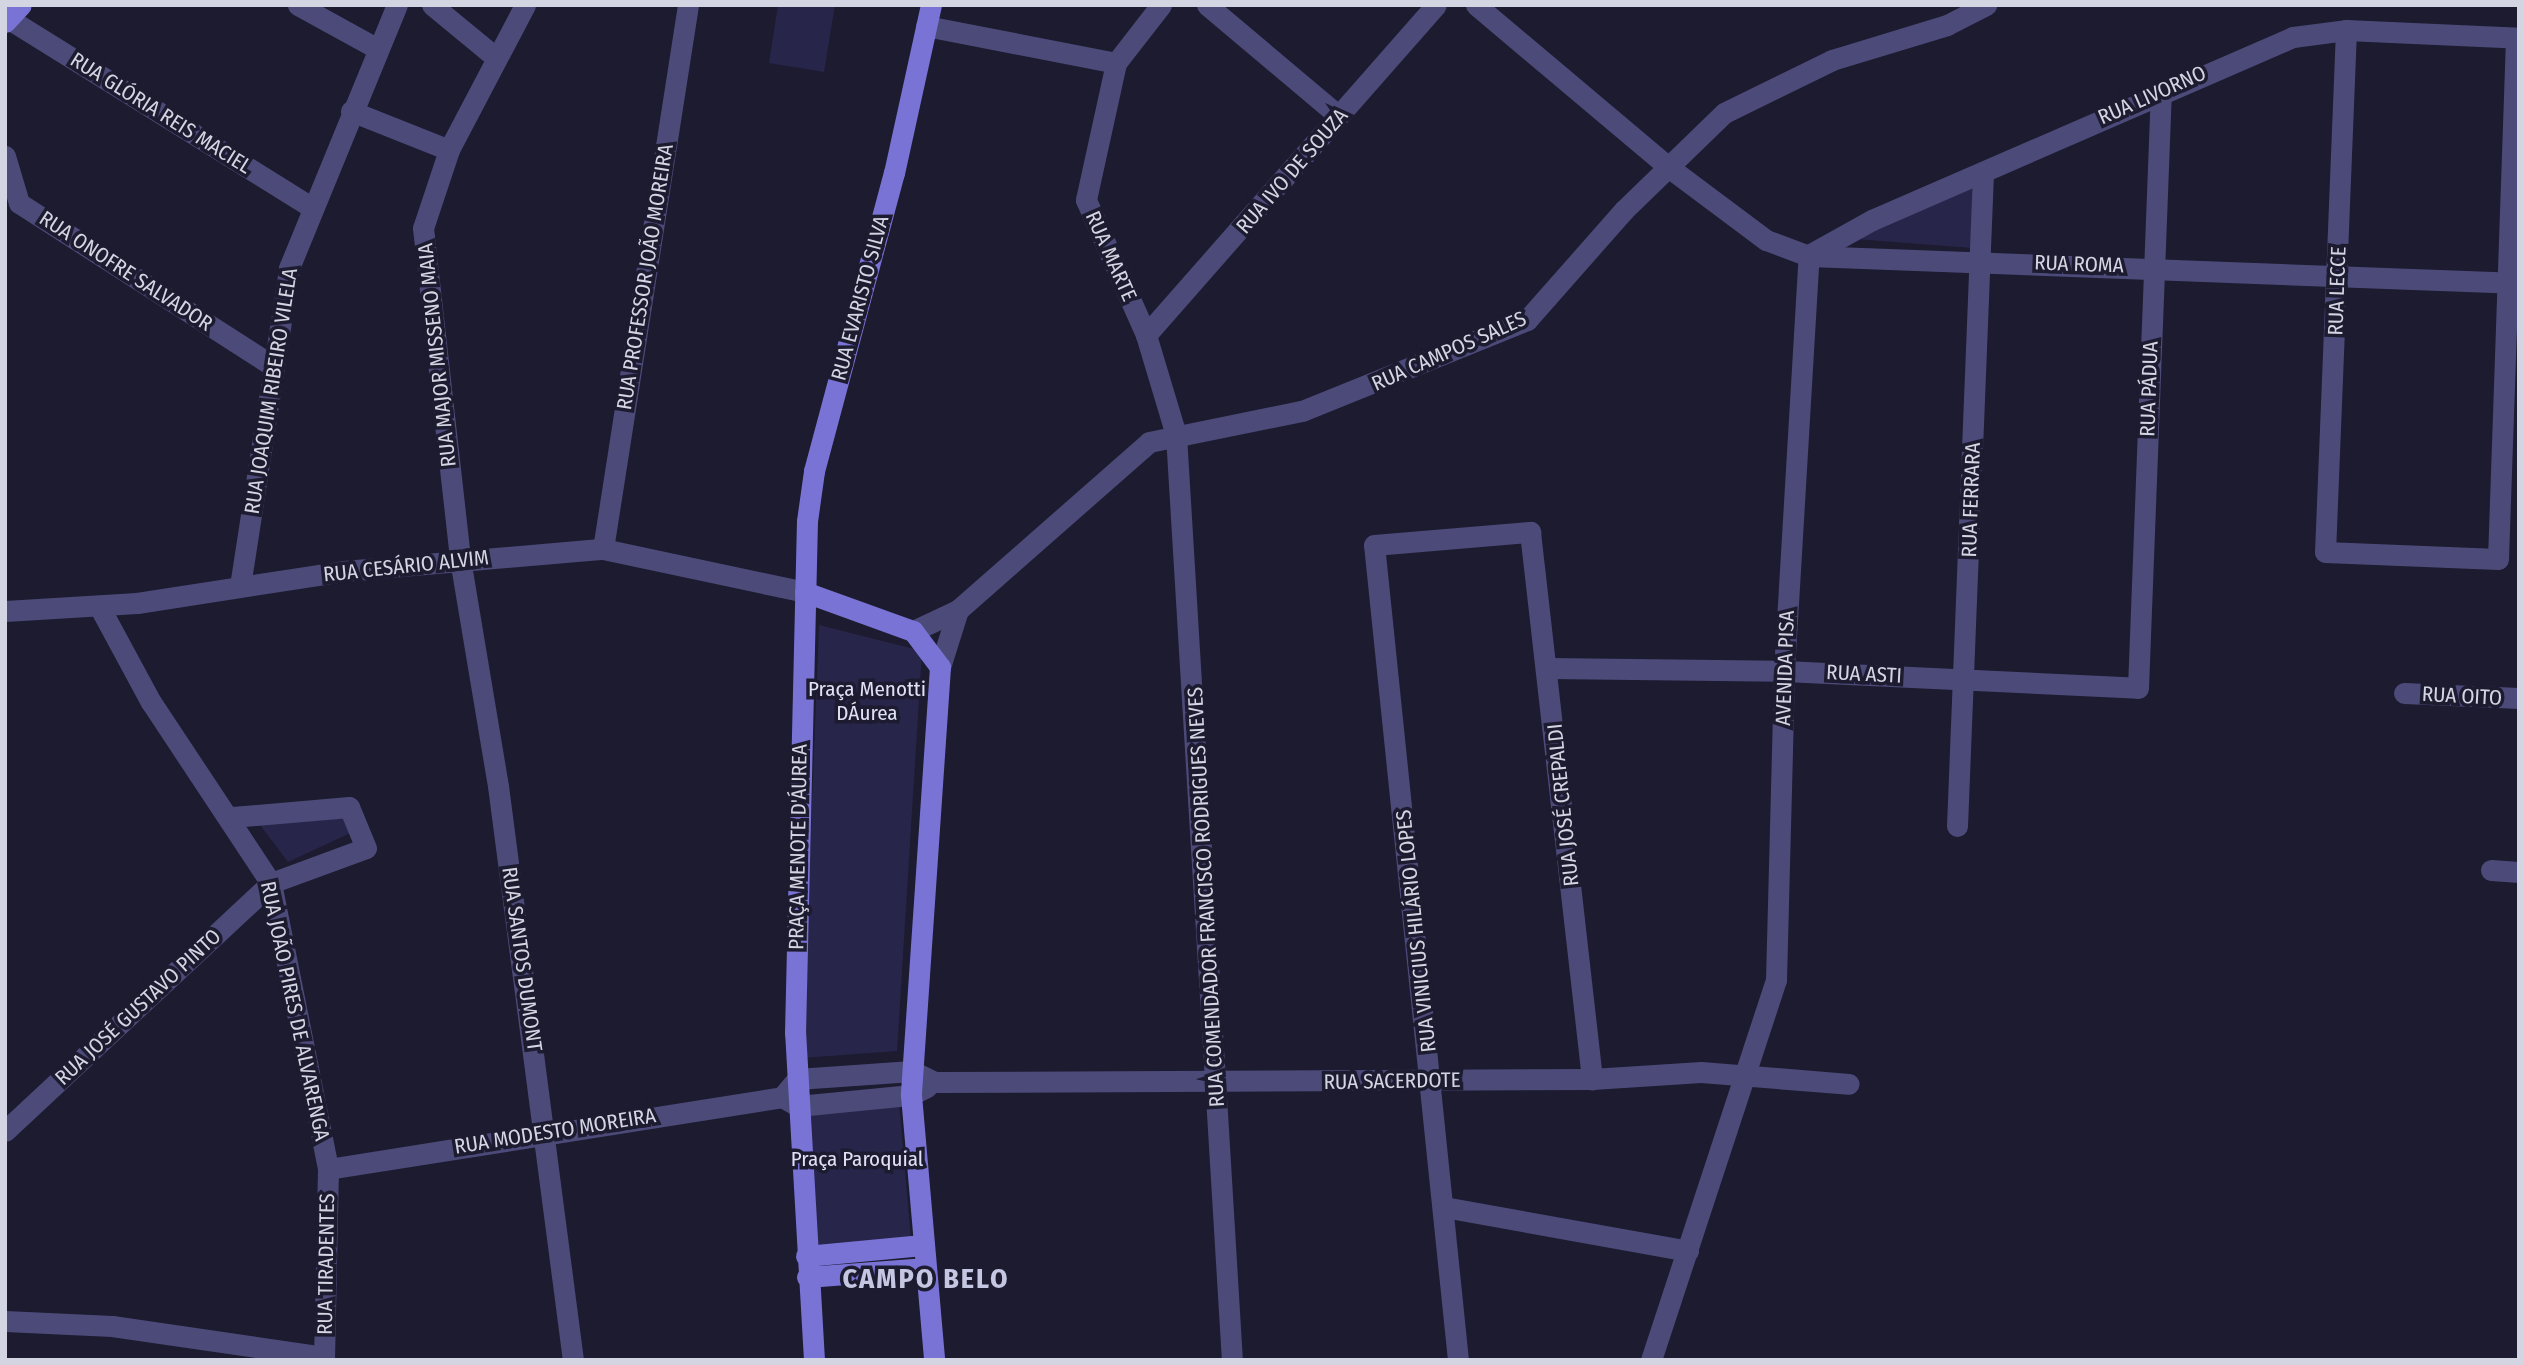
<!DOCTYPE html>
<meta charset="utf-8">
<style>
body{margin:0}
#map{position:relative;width:2524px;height:1365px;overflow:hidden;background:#1c1b2f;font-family:"Fira Sans Condensed",sans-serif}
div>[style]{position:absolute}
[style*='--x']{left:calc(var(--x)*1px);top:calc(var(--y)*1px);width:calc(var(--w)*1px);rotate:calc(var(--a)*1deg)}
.green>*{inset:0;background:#28254b;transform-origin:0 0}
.minor>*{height:21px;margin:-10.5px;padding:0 10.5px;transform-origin:10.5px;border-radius:10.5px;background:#4c4a79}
.major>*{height:21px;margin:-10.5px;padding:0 10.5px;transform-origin:10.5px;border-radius:10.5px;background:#7a73d6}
span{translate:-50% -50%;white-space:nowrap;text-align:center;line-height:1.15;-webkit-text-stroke:7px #1c1b2f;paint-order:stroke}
.street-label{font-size:21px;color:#d4d5e3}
.park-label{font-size:21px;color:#e0e1f5}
.district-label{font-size:28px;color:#c5c6e1;font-weight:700;letter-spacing:2px}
.frame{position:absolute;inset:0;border:7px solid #d4d5e3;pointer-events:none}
</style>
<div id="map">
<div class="green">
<i style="clip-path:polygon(778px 5px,835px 5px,824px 72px,769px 63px)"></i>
<i style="clip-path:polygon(1976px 185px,1972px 248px,1855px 239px)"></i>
<i style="clip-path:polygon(819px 625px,922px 651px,897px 1051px,802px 1058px)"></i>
<i style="clip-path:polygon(340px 809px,359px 829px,288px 862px,254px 817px)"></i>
<i style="left:899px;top:1102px;width:139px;height:95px;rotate:85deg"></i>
</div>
<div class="minor">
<i style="--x:298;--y:5;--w:91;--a:28.8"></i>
<i style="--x:432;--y:5;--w:80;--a:39.4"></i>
<i style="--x:525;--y:5;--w:164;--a:117.7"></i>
<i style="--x:449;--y:150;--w:82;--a:108.4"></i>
<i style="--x:423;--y:228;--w:333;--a:83.6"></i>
<i style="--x:460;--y:559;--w:230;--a:80.5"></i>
<i style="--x:498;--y:786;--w:579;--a:82.56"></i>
<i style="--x:1161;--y:5;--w:73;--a:127.8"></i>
<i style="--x:1116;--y:63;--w:140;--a:102.4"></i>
<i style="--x:1086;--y:200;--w:148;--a:66"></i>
<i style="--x:1146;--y:335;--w:104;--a:73.3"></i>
<i style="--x:1176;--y:435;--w:927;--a:86.54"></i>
<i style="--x:1207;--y:5;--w:172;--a:40.1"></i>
<i style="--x:1476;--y:5;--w:250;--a:40.1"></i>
<i style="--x:1667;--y:166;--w:124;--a:36.8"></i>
<i style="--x:1766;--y:240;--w:46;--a:20.4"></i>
<i style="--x:1809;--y:256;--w:711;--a:2.18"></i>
<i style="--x:9;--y:19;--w:358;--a:31.9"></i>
<i style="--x:926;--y:26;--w:194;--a:11"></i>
<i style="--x:2346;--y:30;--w:522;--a:92.3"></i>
<i style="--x:2325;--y:552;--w:173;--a:2.3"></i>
<i style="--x:2498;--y:559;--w:521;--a:-88.02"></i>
<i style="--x:351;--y:111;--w:105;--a:21.7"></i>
<i style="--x:5;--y:156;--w:49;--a:73.4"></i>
<i style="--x:19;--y:203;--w:303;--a:32.7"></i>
<i style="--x:1809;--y:255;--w:72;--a:-29.1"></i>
<i style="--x:1872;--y:220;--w:459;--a:-23.5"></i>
<i style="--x:2293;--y:37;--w:53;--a:-7.5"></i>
<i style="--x:2346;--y:30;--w:173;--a:2.6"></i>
<i style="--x:1146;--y:335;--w:439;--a:-48.7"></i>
<i style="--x:603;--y:549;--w:551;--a:-81.12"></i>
<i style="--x:240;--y:586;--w:322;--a:-81.2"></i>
<i style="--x:289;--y:268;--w:284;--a:-67.7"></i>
<i style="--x:99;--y:606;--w:109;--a:61.6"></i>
<i style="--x:151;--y:702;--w:217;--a:56.5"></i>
<i style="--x:271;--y:883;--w:292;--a:78.7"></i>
<i style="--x:328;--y:1169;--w:191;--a:91.2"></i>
<i style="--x:5;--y:611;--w:132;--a:-3.5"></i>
<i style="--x:137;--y:603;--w:209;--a:-8.8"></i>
<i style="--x:344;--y:571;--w:260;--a:-4.9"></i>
<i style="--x:603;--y:549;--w:207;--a:12"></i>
<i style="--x:913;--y:631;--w:50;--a:-25"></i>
<i style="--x:958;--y:610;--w:254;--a:-41.3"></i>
<i style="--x:1149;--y:442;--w:156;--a:-11.5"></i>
<i style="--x:1302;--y:411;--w:243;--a:-22"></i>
<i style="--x:1527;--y:320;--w:147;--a:-48.6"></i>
<i style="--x:1624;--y:210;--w:139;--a:-44.1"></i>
<i style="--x:1724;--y:113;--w:120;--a:-26.1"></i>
<i style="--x:1832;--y:60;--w:120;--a:-16.9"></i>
<i style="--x:1947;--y:25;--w:44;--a:-27.1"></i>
<i style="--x:940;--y:667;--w:60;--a:-72.5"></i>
<i style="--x:1548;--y:668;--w:236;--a:0.7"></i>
<i style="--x:1784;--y:671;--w:354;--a:2.7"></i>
<i style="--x:2138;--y:688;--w:598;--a:-87.8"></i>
<i style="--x:2404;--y:693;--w:115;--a:2.5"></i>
<i style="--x:1957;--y:826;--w:654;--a:-87.72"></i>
<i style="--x:2491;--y:870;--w:28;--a:4"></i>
<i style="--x:782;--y:1097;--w:23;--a:-50"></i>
<i style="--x:797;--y:1079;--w:115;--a:-4"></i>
<i style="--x:912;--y:1071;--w:25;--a:26"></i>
<i style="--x:935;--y:1082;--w:657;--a:-0.26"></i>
<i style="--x:1592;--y:1079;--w:109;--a:-3.7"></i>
<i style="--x:1701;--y:1072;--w:148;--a:4.6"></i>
<i style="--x:5;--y:1131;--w:364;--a:-43"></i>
<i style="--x:271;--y:883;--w:101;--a:-20.2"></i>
<i style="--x:366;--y:848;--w:44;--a:-112.5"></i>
<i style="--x:349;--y:807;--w:117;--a:175.1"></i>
<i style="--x:328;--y:1169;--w:460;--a:-9"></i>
<i style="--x:782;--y:1097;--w:18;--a:29"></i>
<i style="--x:798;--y:1106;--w:114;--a:-5.6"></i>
<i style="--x:911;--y:1095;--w:18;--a:-27"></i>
<i style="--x:1444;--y:1207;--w:248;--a:10.2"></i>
<i style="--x:5;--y:1321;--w:107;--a:2.7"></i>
<i style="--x:112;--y:1326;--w:214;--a:8.3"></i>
<i style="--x:1458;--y:1360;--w:819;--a:-95.88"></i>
<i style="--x:1374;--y:545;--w:157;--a:-4.8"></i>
<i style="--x:1530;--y:532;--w:551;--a:83.53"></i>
<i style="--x:1651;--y:1360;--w:400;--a:-71.8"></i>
<i style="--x:1776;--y:980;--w:309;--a:-88.5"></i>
<i style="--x:1784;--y:671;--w:416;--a:-86.6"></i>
</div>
<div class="major">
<i style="--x:5;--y:22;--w:23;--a:-47"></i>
<i style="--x:805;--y:592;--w:115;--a:19.9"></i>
<i style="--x:913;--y:631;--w:45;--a:53.1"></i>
<i style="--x:940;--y:667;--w:429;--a:93.9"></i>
<i style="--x:911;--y:1095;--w:266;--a:85"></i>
<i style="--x:806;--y:1256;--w:117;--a:-5.4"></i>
<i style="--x:807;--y:1277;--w:116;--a:-4.4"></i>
<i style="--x:814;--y:1360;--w:328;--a:-93.3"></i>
<i style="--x:795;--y:1033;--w:512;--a:-88.66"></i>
<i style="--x:807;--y:521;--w:50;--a:-82"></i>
<i style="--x:814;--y:471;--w:309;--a:-75"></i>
<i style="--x:894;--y:173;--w:172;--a:-77.6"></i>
</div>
<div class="street-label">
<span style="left:2152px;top:95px;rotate:-24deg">RUA LIVORNO</span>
<span style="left:161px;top:113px;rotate:32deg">RUA GLÓRIA REIS MACIEL</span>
<span style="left:1292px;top:171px;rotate:-49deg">RUA IVO DE SOUZA</span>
<span style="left:1111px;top:256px;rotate:66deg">RUA MARTE</span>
<span style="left:2079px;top:264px;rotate:2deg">RUA ROMA</span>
<span style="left:126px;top:271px;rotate:33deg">RUA ONOFRE SALVADOR</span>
<span style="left:645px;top:277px;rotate:-81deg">RUA PROFESSOR JOÃO MOREIRA</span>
<span style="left:2337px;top:291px;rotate:-88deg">RUA LECCE</span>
<span style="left:860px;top:298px;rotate:-75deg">RUA EVARISTO SILVA</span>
<span style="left:1449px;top:351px;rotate:-24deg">RUA CAMPOS SALES</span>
<span style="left:437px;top:355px;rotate:-96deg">RUA MAJOR MISSENO MAIA</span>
<span style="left:2149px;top:389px;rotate:-88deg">RUA PÁDUA</span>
<span style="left:271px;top:391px;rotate:-81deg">RUA JOAQUIM RIBEIRO VILELA</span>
<span style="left:1971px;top:500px;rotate:-88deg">RUA FERRARA</span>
<span style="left:406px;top:566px;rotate:-6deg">RUA CESÁRIO ALVIM</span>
<span style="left:1785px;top:668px;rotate:-88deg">AVENIDA PISA</span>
<span style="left:1864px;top:674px;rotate:3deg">RUA ASTI</span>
<span style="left:2462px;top:696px;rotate:3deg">RUA OITO</span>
<span style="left:1563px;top:805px;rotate:-96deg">RUA JOSÉ CREPALDI</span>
<span style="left:798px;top:847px;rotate:-89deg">PRAÇA MENOTE D'ÁUREA</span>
<span style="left:1206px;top:897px;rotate:-93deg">RUA COMENDADOR FRANCISCO RODRIGUES NEVES</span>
<span style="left:1416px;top:931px;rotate:-96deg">RUA VINICIUS HILÁRIO LOPES</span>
<span style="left:522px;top:959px;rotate:82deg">RUA SANTOS DUMONT</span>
<span style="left:138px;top:1007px;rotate:-43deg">RUA JOSÉ GUSTAVO PINTO</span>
<span style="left:295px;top:1011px;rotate:78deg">RUA JOÃO PIRES DE ALVARENGA</span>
<span style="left:1392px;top:1081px;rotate:-1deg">RUA SACERDOTE</span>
<span style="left:555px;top:1131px;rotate:-9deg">RUA MODESTO MOREIRA</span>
<span style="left:326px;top:1264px;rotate:-89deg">RUA TIRADENTES</span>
</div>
<div class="park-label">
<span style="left:867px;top:701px">Praça Menotti<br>DÁurea</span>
<span style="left:857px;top:1159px">Praça Paroquial</span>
</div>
<div class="district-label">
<span style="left:926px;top:1279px">CAMPO BELO</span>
</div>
<div class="frame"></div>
</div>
